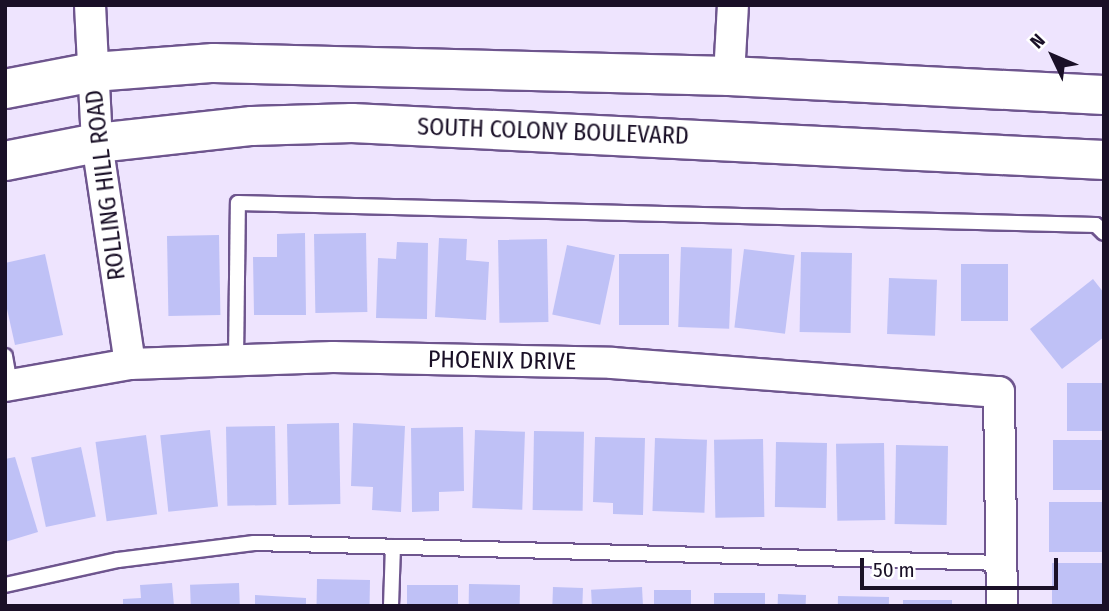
<!DOCTYPE html>
<style>
body{margin:0}
#map{position:relative;width:1109px;height:611px;overflow:hidden;background:#eee4fe;font-family:"Fira Sans Condensed",sans-serif}
div>[style]{position:absolute}
[style*='--x']{left:calc(var(--x)*1px);top:calc(var(--y)*1px);width:calc(var(--w)*1px);rotate:calc(var(--a)*1deg)}
.building>*{inset:0;background:#bfc1f6;transform-origin:0 0}
.roads{filter:drop-shadow(2px 0 #6e558e) drop-shadow(-2px 0 #6e558e) drop-shadow(0 2px #6e558e) drop-shadow(0 -2px #6e558e)}
.service>*{height:14px;margin:-7px;padding:0 7px;transform-origin:7px;border-radius:7px;background:#fff}
.minor>*{height:30px;margin:-15px;padding:0 15px;transform-origin:15px;border-radius:15px;background:#fff}
.secondary>*{height:38px;margin:-19px;padding:0 19px;transform-origin:19px;border-radius:19px;background:#fff}
span{translate:-50% -50%;white-space:nowrap;text-align:center;line-height:1.15;-webkit-text-stroke:6px #fff;paint-order:stroke}
.street-label{font-size:24px;color:#1a1027}
.frame{position:absolute;inset:0;border:7px solid #1a1027;pointer-events:none}
.north{position:absolute;left:1018px;top:21px;width:70px;height:70px;-webkit-text-stroke:5px #fff;paint-order:stroke;rotate:314deg;font-size:19px;font-weight:700;line-height:28px;text-align:center;color:#1a1027}
.north::after{content:'';display:block;margin:auto;width:24px;height:32px;background:#1a1027;clip-path:polygon(50% 0,100% 100%,50% 72%,0 100%)}
.scale{position:absolute;left:860px;top:558px;width:198px;height:32px;box-sizing:border-box;border:4px solid #1a1027;border-top:0;padding-left:9px;font-size:21px;line-height:24px;white-space:nowrap;color:#1a1027;-webkit-text-stroke:5px #fff;paint-order:stroke}
</style>
<div id="map">
<div class="building">
<i style="clip-path:polygon(305px 233px,306px 315px,254px 315px,253px 257px,277px 257px,277px 234px)"></i>
<i style="left:366px;top:233px;width:79px;height:52px;rotate:89deg"></i>
<i style="left:219px;top:235px;width:80px;height:52px;rotate:89deg"></i>
<i style="clip-path:polygon(439px 238px,467px 239px,466px 260px,489px 262px,486px 320px,435px 317px)"></i>
<i style="left:547px;top:239px;width:83px;height:49px;rotate:89deg"></i>
<i style="clip-path:polygon(397px 242px,428px 243px,427px 319px,376px 318px,378px 258px,396px 259px)"></i>
<i style="left:567px;top:245px;width:49px;height:71px;rotate:12deg"></i>
<i style="left:681px;top:247px;width:51px;height:80px;rotate:2deg"></i>
<i style="left:744px;top:249px;width:51px;height:79px;rotate:7deg"></i>
<i style="left:801px;top:252px;width:51px;height:80px;rotate:1deg"></i>
<i style="clip-path:polygon(45px 254px,63px 335px,15px 345px,5px 300px,5px 263px)"></i>
<i style="left:619px;top:254px;width:50px;height:71px"></i>
<i style="left:961px;top:264px;width:47px;height:57px"></i>
<i style="left:889px;top:278px;width:48px;height:56px;rotate:2deg"></i>
<i style="clip-path:polygon(1093px 279px,1104px 293px,1104px 337px,1062px 369px,1030px 329px)"></i>
<i style="left:1104px;top:383px;width:48px;height:37px;rotate:90deg"></i>
<i style="left:339px;top:423px;width:81px;height:52px;rotate:89deg"></i>
<i style="clip-path:polygon(353px 423px,405px 426px,401px 512px,372px 510px,373px 487px,351px 486px)"></i>
<i style="left:275px;top:426px;width:79px;height:49px;rotate:89deg"></i>
<i style="clip-path:polygon(463px 427px,464px 491px,439px 492px,439px 511px,412px 512px,411px 428px)"></i>
<i style="left:210px;top:430px;width:77px;height:50px;rotate:84deg"></i>
<i style="left:475px;top:430px;width:50px;height:78px;rotate:2deg"></i>
<i style="left:534px;top:431px;width:50px;height:79px;rotate:1deg"></i>
<i style="left:146px;top:435px;width:80px;height:51px;rotate:82deg"></i>
<i style="clip-path:polygon(595px 437px,645px 438px,643px 515px,613px 514px,613px 503px,593px 502px)"></i>
<i style="left:655px;top:438px;width:52px;height:73px;rotate:2deg"></i>
<i style="left:763px;top:439px;width:78px;height:49px;rotate:89deg"></i>
<i style="left:1104px;top:440px;width:50px;height:51px;rotate:90deg"></i>
<i style="left:776px;top:442px;width:51px;height:65px;rotate:1deg"></i>
<i style="left:884px;top:443px;width:77px;height:48px;rotate:89deg"></i>
<i style="left:896px;top:445px;width:52px;height:79px;rotate:1deg"></i>
<i style="left:81px;top:447px;width:71px;height:51px;rotate:78deg"></i>
<i style="clip-path:polygon(15px 457px,38px 532px,5px 542px,5px 459px)"></i>
<i style="left:1104px;top:502px;width:50px;height:55px;rotate:90deg"></i>
<i style="left:1104px;top:563px;width:43px;height:52px;rotate:90deg"></i>
<i style="left:317px;top:579px;width:53px;height:27px;rotate:1deg"></i>
<i style="clip-path:polygon(172px 583px,174px 606px,123px 606px,123px 599px,141px 598px,140px 585px)"></i>
<i style="left:239px;top:583px;width:23px;height:49px;rotate:88deg"></i>
<i style="left:469px;top:584px;width:51px;height:22px;rotate:1deg"></i>
<i style="left:458px;top:585px;width:21px;height:51px;rotate:90deg"></i>
<i style="left:553px;top:587px;width:30px;height:19px;rotate:2deg"></i>
<i style="left:642px;top:587px;width:19px;height:51px;rotate:87deg"></i>
<i style="left:654px;top:590px;width:37px;height:16px"></i>
<i style="left:714px;top:593px;width:51px;height:13px"></i>
<i style="left:778px;top:594px;width:28px;height:12px;rotate:2deg"></i>
<i style="clip-path:polygon(255px 595px,306px 598px,306px 606px,255px 606px)"></i>
<i style="left:838px;top:596px;width:51px;height:10px;rotate:1deg"></i>
<i style="left:903px;top:600px;width:49px;height:6px"></i>
</div>
<div class="roads">
<div class="service">
<i style="--x:5;--y:356;--w:29;--a:80"></i>
<i style="--x:236;--y:360;--w:157;--a:-89.3"></i>
<i style="--x:238;--y:203;--w:858;--a:1.47"></i>
<i style="--x:1096;--y:225;--w:11;--a:45"></i>
<i style="--x:5;--y:585;--w:116;--a:-12.5"></i>
<i style="--x:118;--y:560;--w:137;--a:-7.1"></i>
<i style="--x:254;--y:543;--w:747;--a:1.53"></i>
<i style="--x:391;--y:606;--w:59;--a:-88.1"></i>
</div>
<div class="minor">
<i style="--x:90;--y:5;--w:138;--a:87.1"></i>
<i style="--x:97;--y:143;--w:223;--a:81.5"></i>
<i style="--x:729;--y:76;--w:71;--a:-86.8"></i>
<i style="--x:5;--y:386;--w:127;--a:-10"></i>
<i style="--x:130;--y:364;--w:203;--a:-2"></i>
<i style="--x:333;--y:357;--w:279;--a:1.2"></i>
<i style="--x:612;--y:363;--w:388;--a:4.3"></i>
<i style="--x:999;--y:392;--w:214;--a:89.2"></i>
</div>
<div class="secondary">
<i style="--x:5;--y:89;--w:90;--a:-10.9"></i>
<i style="--x:93;--y:72;--w:121;--a:-4.3"></i>
<i style="--x:214;--y:63;--w:515;--a:1.45"></i>
<i style="--x:729;--y:76;--w:375;--a:2.9"></i>
<i style="--x:5;--y:161;--w:94;--a:-11.1"></i>
<i style="--x:97;--y:143;--w:156;--a:-6.3"></i>
<i style="--x:252;--y:126;--w:100;--a:-1.7"></i>
<i style="--x:352;--y:123;--w:753;--a:2.82"></i>
</div>
</div>
<div class="street-label">
<span style="left:553px;top:132px;rotate:2deg">SOUTH COLONY BOULEVARD</span>
<span style="left:106px;top:185px;rotate:-97deg">ROLLING HILL ROAD</span>
<span style="left:502px;top:361px;rotate:1deg">PHOENIX DRIVE</span>
</div>
<div class="frame"></div>
<div class="north">N</div>
<div class="scale">50 m</div>
</div>
